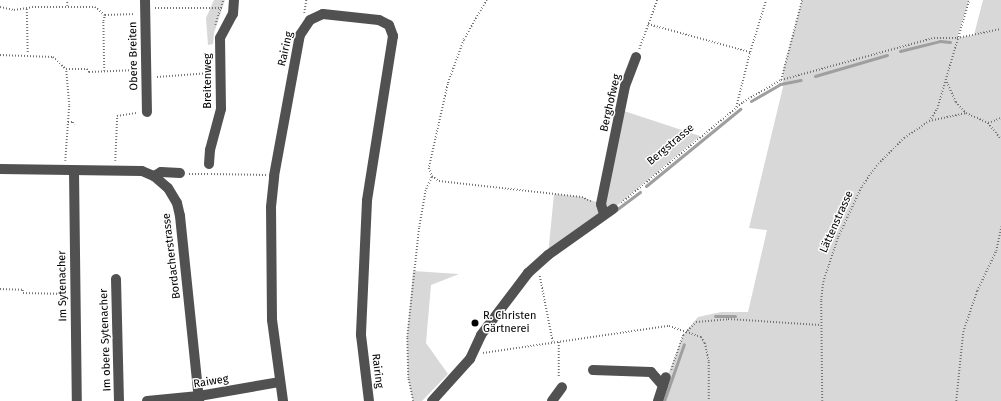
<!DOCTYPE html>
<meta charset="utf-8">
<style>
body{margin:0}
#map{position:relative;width:1001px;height:401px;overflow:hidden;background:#fff;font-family:"Fira Sans",sans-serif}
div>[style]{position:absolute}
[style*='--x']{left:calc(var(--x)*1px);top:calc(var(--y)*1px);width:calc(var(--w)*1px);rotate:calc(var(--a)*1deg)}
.green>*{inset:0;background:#d8d8d8}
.stream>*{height:3px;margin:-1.5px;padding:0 1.5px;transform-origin:1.5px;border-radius:1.5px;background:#9f9f9f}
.path>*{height:1.5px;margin-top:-0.75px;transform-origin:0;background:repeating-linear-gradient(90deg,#737373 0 1px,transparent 0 3px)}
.minor>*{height:10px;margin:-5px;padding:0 5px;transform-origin:5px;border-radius:5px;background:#515151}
.dots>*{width:11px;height:11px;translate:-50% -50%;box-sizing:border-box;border:2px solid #fff;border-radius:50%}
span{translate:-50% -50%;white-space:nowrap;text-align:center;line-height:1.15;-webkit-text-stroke:3px #fff;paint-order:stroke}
.street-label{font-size:11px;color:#000}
.poi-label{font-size:11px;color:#000}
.left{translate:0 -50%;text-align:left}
</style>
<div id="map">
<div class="green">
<i style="clip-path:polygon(214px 0,225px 0,214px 33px,213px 44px,208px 45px,206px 18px)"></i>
<i style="clip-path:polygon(802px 0,969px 0,957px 38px,974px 35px,983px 0,1001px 0,1001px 401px,658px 401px,683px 335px,698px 317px,721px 312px,748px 312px,767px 230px,749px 228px,783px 87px,783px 70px)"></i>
<i style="clip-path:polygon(621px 110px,700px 136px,613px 209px,548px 255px,554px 194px,582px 197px,602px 204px)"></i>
<i style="clip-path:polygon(413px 271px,459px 274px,431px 285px,426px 343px,448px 374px,422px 401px,413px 401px,408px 378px,407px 337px)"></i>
</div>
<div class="stream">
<i style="--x:900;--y:51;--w:41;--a:-14"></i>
<i style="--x:940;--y:41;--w:10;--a:6"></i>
<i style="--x:815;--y:76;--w:75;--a:-16.3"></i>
<i style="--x:751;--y:101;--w:34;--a:-30"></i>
<i style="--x:780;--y:84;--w:21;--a:-11"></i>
<i style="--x:646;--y:186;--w:122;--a:-39.3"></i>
<i style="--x:616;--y:210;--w:30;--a:-37"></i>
<i style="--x:715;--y:316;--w:20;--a:0"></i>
<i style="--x:664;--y:401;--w:60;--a:-70.7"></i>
</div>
<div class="path">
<i style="--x:487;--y:0;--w:46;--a:119.9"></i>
<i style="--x:464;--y:40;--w:47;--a:110"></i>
<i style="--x:448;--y:84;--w:86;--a:102.7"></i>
<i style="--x:429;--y:168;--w:9;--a:69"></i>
<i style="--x:432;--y:176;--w:9;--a:36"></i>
<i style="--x:439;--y:181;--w:144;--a:6.4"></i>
<i style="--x:582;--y:197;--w:11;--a:27"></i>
<i style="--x:67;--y:6;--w:6;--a:-90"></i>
<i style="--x:0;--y:7;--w:14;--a:12"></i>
<i style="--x:14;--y:10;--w:18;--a:-9"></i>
<i style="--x:32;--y:7;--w:63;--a:0"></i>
<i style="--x:95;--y:7;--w:13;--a:39"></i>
<i style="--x:105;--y:15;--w:30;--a:-2"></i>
<i style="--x:155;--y:8;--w:67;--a:0"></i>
<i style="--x:27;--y:9;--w:45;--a:88.7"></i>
<i style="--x:304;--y:13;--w:13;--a:-81"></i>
<i style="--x:648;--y:24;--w:106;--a:15.4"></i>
<i style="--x:750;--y:52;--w:54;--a:-72.9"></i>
<i style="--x:215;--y:25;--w:26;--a:-72"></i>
<i style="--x:639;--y:49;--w:52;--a:-69.8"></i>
<i style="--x:0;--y:55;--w:53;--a:2.2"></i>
<i style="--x:53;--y:57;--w:18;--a:43"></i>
<i style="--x:104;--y:71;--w:50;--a:-91.1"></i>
<i style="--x:103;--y:21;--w:6;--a:-72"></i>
<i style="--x:157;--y:77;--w:53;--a:-4.3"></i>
<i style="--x:781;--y:80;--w:83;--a:-75.3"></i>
<i style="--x:947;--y:82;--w:22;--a:66"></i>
<i style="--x:956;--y:102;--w:15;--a:48"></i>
<i style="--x:966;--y:113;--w:24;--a:24"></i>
<i style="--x:988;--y:123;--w:21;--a:51"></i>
<i style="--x:736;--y:107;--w:57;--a:-75.7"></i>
<i style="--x:929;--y:121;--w:38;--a:-12"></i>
<i style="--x:68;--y:122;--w:5;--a:0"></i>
<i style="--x:73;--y:122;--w:3;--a:72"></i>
<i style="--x:988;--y:123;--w:14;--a:-21"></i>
<i style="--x:65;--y:161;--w:56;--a:-85.9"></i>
<i style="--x:69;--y:105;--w:36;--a:-95"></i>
<i style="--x:66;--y:69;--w:21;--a:0"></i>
<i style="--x:87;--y:69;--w:4;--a:56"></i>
<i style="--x:89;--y:72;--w:48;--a:-2.4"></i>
<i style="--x:115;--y:161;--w:45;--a:-87.5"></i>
<i style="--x:117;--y:116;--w:20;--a:-9"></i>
<i style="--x:189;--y:174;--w:19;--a:0"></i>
<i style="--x:211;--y:174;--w:55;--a:1"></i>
<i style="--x:621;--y:203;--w:158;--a:-39.6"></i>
<i style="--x:743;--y:102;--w:44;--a:-30.1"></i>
<i style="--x:781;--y:80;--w:159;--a:-15.4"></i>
<i style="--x:934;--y:38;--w:23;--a:0"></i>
<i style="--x:957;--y:38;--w:45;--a:-11.6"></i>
<i style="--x:540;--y:276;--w:67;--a:78.9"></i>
<i style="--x:0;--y:289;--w:23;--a:2"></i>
<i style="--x:23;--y:290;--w:3;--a:90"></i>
<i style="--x:23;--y:293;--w:43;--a:1.3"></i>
<i style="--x:559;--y:342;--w:35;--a:90"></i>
<i style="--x:483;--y:353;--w:188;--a:-8.3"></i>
<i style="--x:669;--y:326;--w:34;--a:19"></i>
<i style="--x:701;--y:337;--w:7;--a:56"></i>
<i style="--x:705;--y:343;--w:19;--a:78"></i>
<i style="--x:709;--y:362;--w:39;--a:90"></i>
<i style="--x:671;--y:370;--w:37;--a:-71"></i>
<i style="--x:683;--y:335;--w:18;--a:-45"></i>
<i style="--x:696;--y:322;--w:32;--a:-5"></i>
<i style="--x:728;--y:319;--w:92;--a:3.7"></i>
<i style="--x:413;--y:401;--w:24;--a:-102"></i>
<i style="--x:408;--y:378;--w:41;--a:-91.4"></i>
<i style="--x:407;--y:337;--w:111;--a:-83.8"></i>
<i style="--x:419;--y:227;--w:39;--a:-80"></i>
<i style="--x:426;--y:189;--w:14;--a:-65"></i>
<i style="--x:822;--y:401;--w:101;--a:-90.6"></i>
<i style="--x:821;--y:300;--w:18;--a:-84"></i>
<i style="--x:823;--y:282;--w:47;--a:-71.6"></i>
<i style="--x:838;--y:237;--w:56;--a:-64.8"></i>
<i style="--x:862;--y:186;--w:24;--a:-55"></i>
<i style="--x:876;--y:166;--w:40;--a:-45"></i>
<i style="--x:904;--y:138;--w:30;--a:-34"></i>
<i style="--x:929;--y:121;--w:14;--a:-56"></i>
<i style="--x:937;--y:109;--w:114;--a:-73.6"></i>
<i style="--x:956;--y:401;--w:69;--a:-84.2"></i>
<i style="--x:963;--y:332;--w:43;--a:-71.1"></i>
<i style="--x:977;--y:291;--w:44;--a:-64.6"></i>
<i style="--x:996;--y:251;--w:25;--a:-78"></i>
</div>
<div class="minor">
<i style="--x:145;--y:0;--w:112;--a:89"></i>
<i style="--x:209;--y:164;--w:14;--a:-86"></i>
<i style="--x:210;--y:150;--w:42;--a:-75"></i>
<i style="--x:221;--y:109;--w:71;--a:-90.8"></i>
<i style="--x:220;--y:38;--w:27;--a:-62"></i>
<i style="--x:233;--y:14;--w:14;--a:-86"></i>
<i style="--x:0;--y:169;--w:142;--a:0.8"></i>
<i style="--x:142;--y:171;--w:13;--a:23"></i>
<i style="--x:154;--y:176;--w:18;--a:41"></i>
<i style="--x:168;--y:188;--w:17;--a:59"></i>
<i style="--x:177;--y:203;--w:13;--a:77"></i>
<i style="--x:180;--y:216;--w:186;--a:84.1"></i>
<i style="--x:74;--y:171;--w:230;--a:89.3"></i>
<i style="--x:154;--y:176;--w:8;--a:-30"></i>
<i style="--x:161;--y:172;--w:19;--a:3"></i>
<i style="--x:604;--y:214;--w:10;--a:-107"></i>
<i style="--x:601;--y:204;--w:120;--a:-78.5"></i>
<i style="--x:625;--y:86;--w:31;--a:-69"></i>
<i style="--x:116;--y:279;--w:122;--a:88.6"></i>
<i style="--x:593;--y:370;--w:58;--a:2"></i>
<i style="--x:651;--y:372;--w:18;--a:49"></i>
<i style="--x:147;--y:401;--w:52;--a:-5.5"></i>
<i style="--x:199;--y:396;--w:81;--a:-9.9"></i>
<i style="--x:283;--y:401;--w:82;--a:-97.7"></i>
<i style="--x:272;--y:320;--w:113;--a:-90.5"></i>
<i style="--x:271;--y:207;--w:31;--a:-84"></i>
<i style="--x:274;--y:176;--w:143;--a:-79.6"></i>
<i style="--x:300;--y:35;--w:18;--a:-56"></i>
<i style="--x:310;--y:20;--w:14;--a:-25"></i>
<i style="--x:323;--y:14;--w:56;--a:6.1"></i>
<i style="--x:379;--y:20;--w:11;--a:27"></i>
<i style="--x:389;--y:25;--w:12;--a:70"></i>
<i style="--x:393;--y:36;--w:167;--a:99"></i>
<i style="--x:367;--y:201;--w:134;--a:92.6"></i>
<i style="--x:361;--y:335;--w:66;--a:83.1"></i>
<i style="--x:432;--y:401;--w:57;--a:-47.9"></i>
<i style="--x:470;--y:359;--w:26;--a:-65"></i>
<i style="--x:481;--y:335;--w:78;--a:-52.8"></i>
<i style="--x:528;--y:273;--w:27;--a:-42"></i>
<i style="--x:548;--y:255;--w:80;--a:-35.3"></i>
<i style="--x:552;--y:401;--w:17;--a:-54"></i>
<i style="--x:658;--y:401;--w:25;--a:-72"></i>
</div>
<div class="dots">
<i style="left:475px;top:323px;background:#000"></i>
</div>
<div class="street-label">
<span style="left:286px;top:49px;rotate:-77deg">Rairing</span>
<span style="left:134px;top:56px;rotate:-91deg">Obere Breiten</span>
<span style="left:208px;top:81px;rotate:-90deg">Breitenweg</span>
<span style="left:611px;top:103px;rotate:-77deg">Berghofweg</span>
<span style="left:671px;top:145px;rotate:-40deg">Bergstrasse</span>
<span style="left:837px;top:222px;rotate:-66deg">Lättenstrasse</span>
<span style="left:172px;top:256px;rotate:-97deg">Bordacherstrasse</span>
<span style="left:63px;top:286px;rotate:-91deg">Im Sytenacher</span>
<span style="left:106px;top:340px;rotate:-92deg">Im obere Sytenacher</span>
<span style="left:377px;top:371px;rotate:83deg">Rairing</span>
<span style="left:211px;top:382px;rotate:-9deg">Raiweg</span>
</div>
<div class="poi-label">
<span class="left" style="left:483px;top:323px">R. Christen<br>Gärtnerei</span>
</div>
</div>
